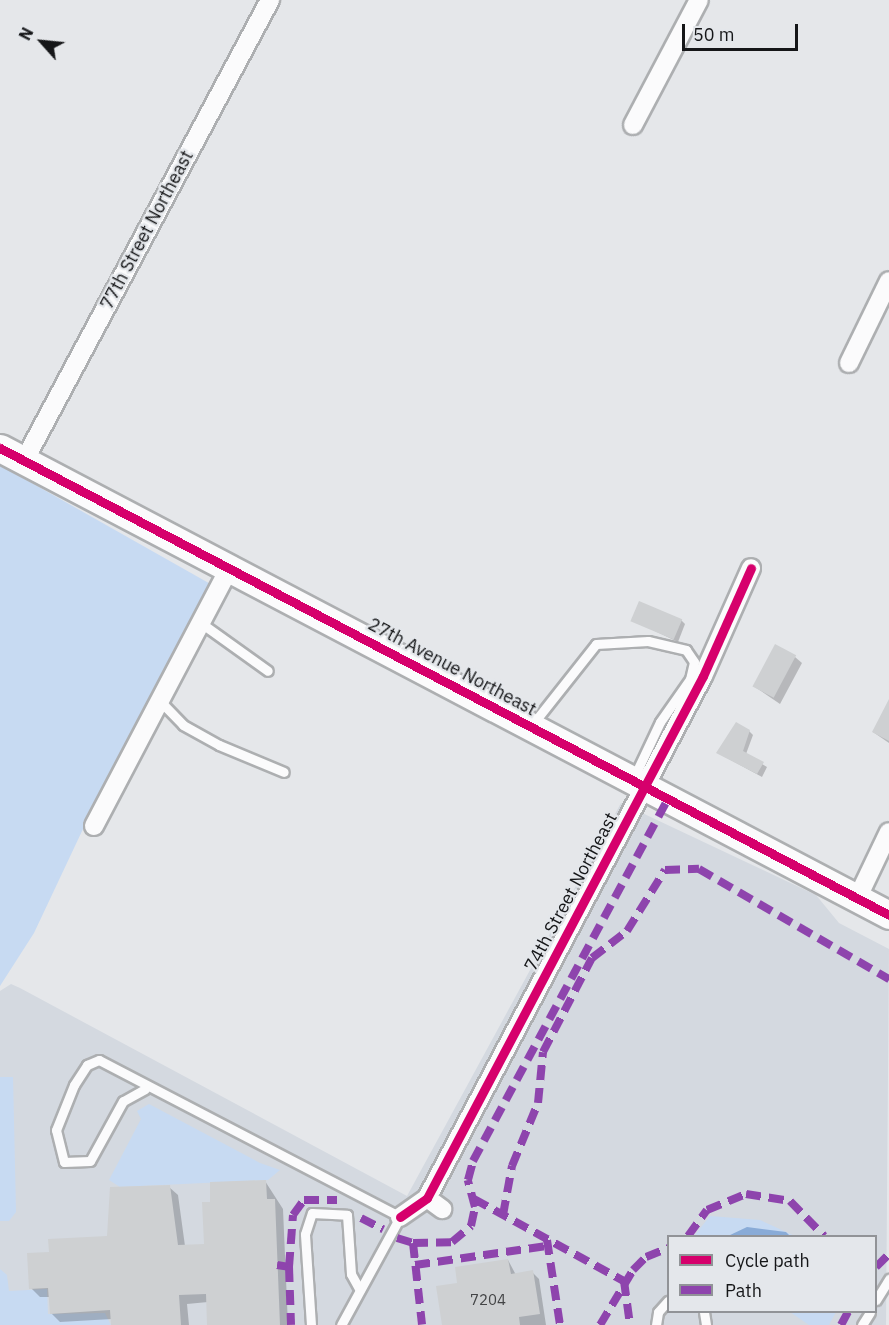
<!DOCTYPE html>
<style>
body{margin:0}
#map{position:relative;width:889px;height:1325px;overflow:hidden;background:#e5e7ea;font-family:"IBM Plex Sans",sans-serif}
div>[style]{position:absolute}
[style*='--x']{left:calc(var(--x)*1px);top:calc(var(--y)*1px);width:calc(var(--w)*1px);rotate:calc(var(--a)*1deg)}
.built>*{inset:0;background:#d4d9e0}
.green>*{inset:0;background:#c7daf2}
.water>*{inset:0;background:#89abd7}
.shadow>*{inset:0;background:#0003}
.building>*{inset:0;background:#ced0d2;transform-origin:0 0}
.roads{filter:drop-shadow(2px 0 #adafb1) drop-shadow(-2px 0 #adafb1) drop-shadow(0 2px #adafb1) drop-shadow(0 -2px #adafb1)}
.lane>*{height:9px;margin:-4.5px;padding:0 4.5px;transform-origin:4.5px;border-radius:4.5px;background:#fbfbfc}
.street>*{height:18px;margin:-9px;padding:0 9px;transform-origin:9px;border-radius:9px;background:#fbfbfc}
.secondary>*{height:27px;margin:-13.5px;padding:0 13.5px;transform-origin:13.5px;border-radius:13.5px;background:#fbfbfc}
.quiet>*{height:8px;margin-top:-4px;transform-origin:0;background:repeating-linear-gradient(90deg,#8e44ad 0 15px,transparent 0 23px)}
.cycleway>*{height:9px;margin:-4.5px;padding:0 4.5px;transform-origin:4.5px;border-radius:4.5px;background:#d6006c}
span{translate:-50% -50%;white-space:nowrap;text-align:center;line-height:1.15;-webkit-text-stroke:4.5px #e4e7eb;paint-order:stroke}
.number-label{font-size:15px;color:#434446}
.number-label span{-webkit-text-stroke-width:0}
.street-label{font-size:18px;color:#151618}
.legend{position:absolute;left:667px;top:1235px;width:210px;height:78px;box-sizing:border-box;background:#e4e7eb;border:2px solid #919397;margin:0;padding:8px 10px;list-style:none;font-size:18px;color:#151618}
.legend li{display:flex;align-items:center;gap:12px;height:30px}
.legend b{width:30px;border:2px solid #919397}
.north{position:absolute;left:12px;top:12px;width:60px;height:60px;-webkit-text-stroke:4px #e4e7eb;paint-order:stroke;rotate:297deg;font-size:16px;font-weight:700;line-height:24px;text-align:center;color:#151618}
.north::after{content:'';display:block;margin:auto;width:21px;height:27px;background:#151618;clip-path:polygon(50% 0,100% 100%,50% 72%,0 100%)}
.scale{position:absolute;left:682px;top:24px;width:116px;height:27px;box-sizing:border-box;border:3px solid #151618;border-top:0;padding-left:8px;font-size:18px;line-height:21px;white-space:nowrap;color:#151618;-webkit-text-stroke:4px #e4e7eb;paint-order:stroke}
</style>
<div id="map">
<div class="built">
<i style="clip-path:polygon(evenodd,621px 803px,816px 895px,839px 923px,889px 949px,886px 1325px,0 1325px,0 991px,11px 984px,20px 988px,407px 1196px,621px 803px,668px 1236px,876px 1236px,876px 1312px,668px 1312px,668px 1236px)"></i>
</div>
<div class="green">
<i style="clip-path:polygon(0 465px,214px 586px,91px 812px,34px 933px,0 986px)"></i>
<i style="clip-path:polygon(0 1077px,13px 1077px,16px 1212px,9px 1221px,0 1221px)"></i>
<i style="clip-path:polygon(149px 1104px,260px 1163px,280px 1170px,268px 1180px,120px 1187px,109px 1180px,141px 1119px,137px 1111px)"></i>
<i style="clip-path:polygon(710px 1216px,760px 1220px,795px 1236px,694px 1236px)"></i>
<i style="clip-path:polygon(0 1269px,7px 1275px,9px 1291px,47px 1289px,48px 1314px,105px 1313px,111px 1325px,0 1325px)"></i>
<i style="clip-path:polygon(790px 1312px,836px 1312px,829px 1325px,809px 1325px)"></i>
</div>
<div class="water">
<i style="clip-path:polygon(747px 1227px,786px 1232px,790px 1236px,728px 1236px)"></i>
</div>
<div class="shadow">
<i style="clip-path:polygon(632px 620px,681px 620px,685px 624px,678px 642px)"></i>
<i style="clip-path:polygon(795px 657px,802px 663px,780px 704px,755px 687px)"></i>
<i style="clip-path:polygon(889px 702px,889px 743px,873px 732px)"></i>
<i style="clip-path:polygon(749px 731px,753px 735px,746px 754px,767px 767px,762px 777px,718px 753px)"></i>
<i style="clip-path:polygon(265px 1181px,283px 1209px,288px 1325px,209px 1325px,208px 1302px,187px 1304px,189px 1325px,113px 1325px,112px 1319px,60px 1322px,51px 1313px,50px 1297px,40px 1297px,31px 1288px,51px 1253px,109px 1237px,169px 1187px,178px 1195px,185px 1246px,206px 1245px,212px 1203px)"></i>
<i style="clip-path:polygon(508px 1260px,516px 1275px,532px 1272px,539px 1279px,546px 1325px,443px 1325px,459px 1284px)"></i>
</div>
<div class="building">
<i style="left:639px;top:601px;width:47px;height:22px;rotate:23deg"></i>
<i style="left:775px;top:644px;width:24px;height:48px;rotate:28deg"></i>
<i style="clip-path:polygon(889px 699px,889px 741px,872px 732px)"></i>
<i style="clip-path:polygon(736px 722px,750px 730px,743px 751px,764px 762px,757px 774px,716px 753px)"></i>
<i style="clip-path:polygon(266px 1180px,267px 1199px,275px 1199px,280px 1325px,207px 1325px,206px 1294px,179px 1295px,181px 1325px,111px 1325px,110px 1310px,50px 1314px,48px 1288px,29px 1289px,27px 1253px,49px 1252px,48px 1239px,107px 1236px,110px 1187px,170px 1185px,178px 1245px,204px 1244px,202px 1202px,210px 1202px,210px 1182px)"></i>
<i style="clip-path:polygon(508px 1259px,511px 1274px,533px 1270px,540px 1314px,519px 1317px,520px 1325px,442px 1325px,436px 1286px,457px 1283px,455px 1267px)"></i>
</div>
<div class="roads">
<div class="lane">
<i style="--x:201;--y:623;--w:82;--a:35.6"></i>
<i style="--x:160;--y:701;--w:33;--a:46"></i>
<i style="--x:183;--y:725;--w:41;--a:29.1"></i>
<i style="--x:219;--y:745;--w:70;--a:22.6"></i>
<i style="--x:532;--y:725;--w:103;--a:-51.7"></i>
<i style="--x:596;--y:644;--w:52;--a:-3.3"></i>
<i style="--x:648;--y:641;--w:39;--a:13"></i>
<i style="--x:686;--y:650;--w:14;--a:56"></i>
<i style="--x:694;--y:662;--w:17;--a:103"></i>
<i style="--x:690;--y:679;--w:52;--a:124.9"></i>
<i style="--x:660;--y:722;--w:63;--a:115.3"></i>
<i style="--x:145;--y:1089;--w:25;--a:151"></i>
<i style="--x:123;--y:1101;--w:68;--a:118.8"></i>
<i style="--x:90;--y:1161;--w:26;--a:178"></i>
<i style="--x:64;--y:1162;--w:33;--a:-104"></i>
<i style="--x:56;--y:1130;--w:48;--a:-68.2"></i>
<i style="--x:74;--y:1085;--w:24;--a:-57"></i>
<i style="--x:87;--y:1065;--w:13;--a:-23"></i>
<i style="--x:99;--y:1060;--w:339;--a:27.5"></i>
<i style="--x:400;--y:1217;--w:123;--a:118.6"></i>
<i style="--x:876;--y:1300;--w:25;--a:-58"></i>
<i style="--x:704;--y:1312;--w:13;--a:81"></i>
<i style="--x:311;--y:1325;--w:91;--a:-93.8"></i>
<i style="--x:305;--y:1234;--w:22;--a:-72"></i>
<i style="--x:312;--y:1213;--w:35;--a:3"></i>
<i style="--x:347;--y:1215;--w:59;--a:86.1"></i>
<i style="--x:351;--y:1274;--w:18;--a:61"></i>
<i style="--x:656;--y:1325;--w:13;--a:-81"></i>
<i style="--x:658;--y:1312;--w:15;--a:-48"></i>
<i style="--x:862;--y:1325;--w:15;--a:-58"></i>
</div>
<div class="street">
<i style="--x:633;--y:125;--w:141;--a:-62.2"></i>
<i style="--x:849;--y:363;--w:91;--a:-64"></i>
<i style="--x:24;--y:461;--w:523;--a:-61.91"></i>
<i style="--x:94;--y:826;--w:290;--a:-62.3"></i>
<i style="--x:857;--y:899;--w:74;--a:-64.5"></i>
<i style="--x:427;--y:1198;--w:19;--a:36"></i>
<i style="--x:400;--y:1217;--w:33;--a:-35"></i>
<i style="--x:427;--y:1198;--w:590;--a:-62.13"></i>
<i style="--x:703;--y:676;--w:118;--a:-66"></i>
</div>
<div class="secondary">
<i style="--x:0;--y:448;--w:1004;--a:27.71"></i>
</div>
</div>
<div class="quiet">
<i style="--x:474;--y:1199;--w:171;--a:28.7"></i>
<i style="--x:624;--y:1281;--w:44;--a:82.2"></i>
<i style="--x:503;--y:1215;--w:50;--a:-79.6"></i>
<i style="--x:512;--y:1166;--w:68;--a:-67.6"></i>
<i style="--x:538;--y:1103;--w:51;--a:-84.4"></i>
<i style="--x:543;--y:1052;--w:106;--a:-62.5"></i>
<i style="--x:592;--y:958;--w:44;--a:-37.6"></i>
<i style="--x:627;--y:931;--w:72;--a:-58.1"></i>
<i style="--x:665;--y:870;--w:34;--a:-2"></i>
<i style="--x:699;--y:869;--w:220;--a:30.1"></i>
<i style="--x:361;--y:1218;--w:25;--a:27"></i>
<i style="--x:688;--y:1236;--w:32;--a:-54"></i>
<i style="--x:707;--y:1210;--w:42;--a:-22.3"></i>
<i style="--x:746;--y:1194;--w:45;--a:9"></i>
<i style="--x:790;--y:1201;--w:49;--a:45.8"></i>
<i style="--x:397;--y:1238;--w:17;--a:17"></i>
<i style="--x:413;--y:1243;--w:82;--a:83.7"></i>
<i style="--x:547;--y:1240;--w:86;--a:81.3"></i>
<i style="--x:413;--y:1243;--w:39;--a:-1"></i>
<i style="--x:452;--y:1242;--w:25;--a:-40"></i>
<i style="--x:471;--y:1226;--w:19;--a:-78"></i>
<i style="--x:475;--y:1207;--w:28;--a:-105"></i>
<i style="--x:468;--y:1180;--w:20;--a:-75"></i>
<i style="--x:473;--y:1161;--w:411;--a:-61.7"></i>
<i style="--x:277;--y:1265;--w:12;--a:9"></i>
<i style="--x:289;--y:1267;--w:52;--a:-85.6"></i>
<i style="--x:293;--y:1215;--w:19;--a:-54"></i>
<i style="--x:304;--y:1200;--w:33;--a:0"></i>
<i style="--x:415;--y:1265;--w:133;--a:-8.2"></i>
<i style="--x:289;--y:1267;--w:58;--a:88"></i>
<i style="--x:876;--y:1267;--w:18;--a:-45"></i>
<i style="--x:600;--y:1325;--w:64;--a:-59"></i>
<i style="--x:633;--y:1270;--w:18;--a:-45"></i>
<i style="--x:646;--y:1257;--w:24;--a:-22"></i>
<i style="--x:841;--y:1325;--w:15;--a:-62"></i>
</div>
<div class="cycleway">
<i style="--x:0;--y:448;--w:1004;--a:27.71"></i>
<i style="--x:400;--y:1217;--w:33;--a:-35"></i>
<i style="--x:427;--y:1198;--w:590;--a:-62.13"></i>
<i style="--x:703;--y:676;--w:118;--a:-66"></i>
</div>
<div class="number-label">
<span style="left:488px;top:1300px">7204</span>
</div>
<div class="street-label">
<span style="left:147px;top:230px;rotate:-62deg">77th Street Northeast</span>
<span style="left:452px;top:667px;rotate:28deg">27th Avenue Northeast</span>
<span style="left:571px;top:892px;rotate:-62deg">74th Street Northeast</span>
</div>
<ul class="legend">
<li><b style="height:8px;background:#d6006c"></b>Cycle path</li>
<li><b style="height:8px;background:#8e44ad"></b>Path</li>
</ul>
<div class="north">N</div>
<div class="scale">50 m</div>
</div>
